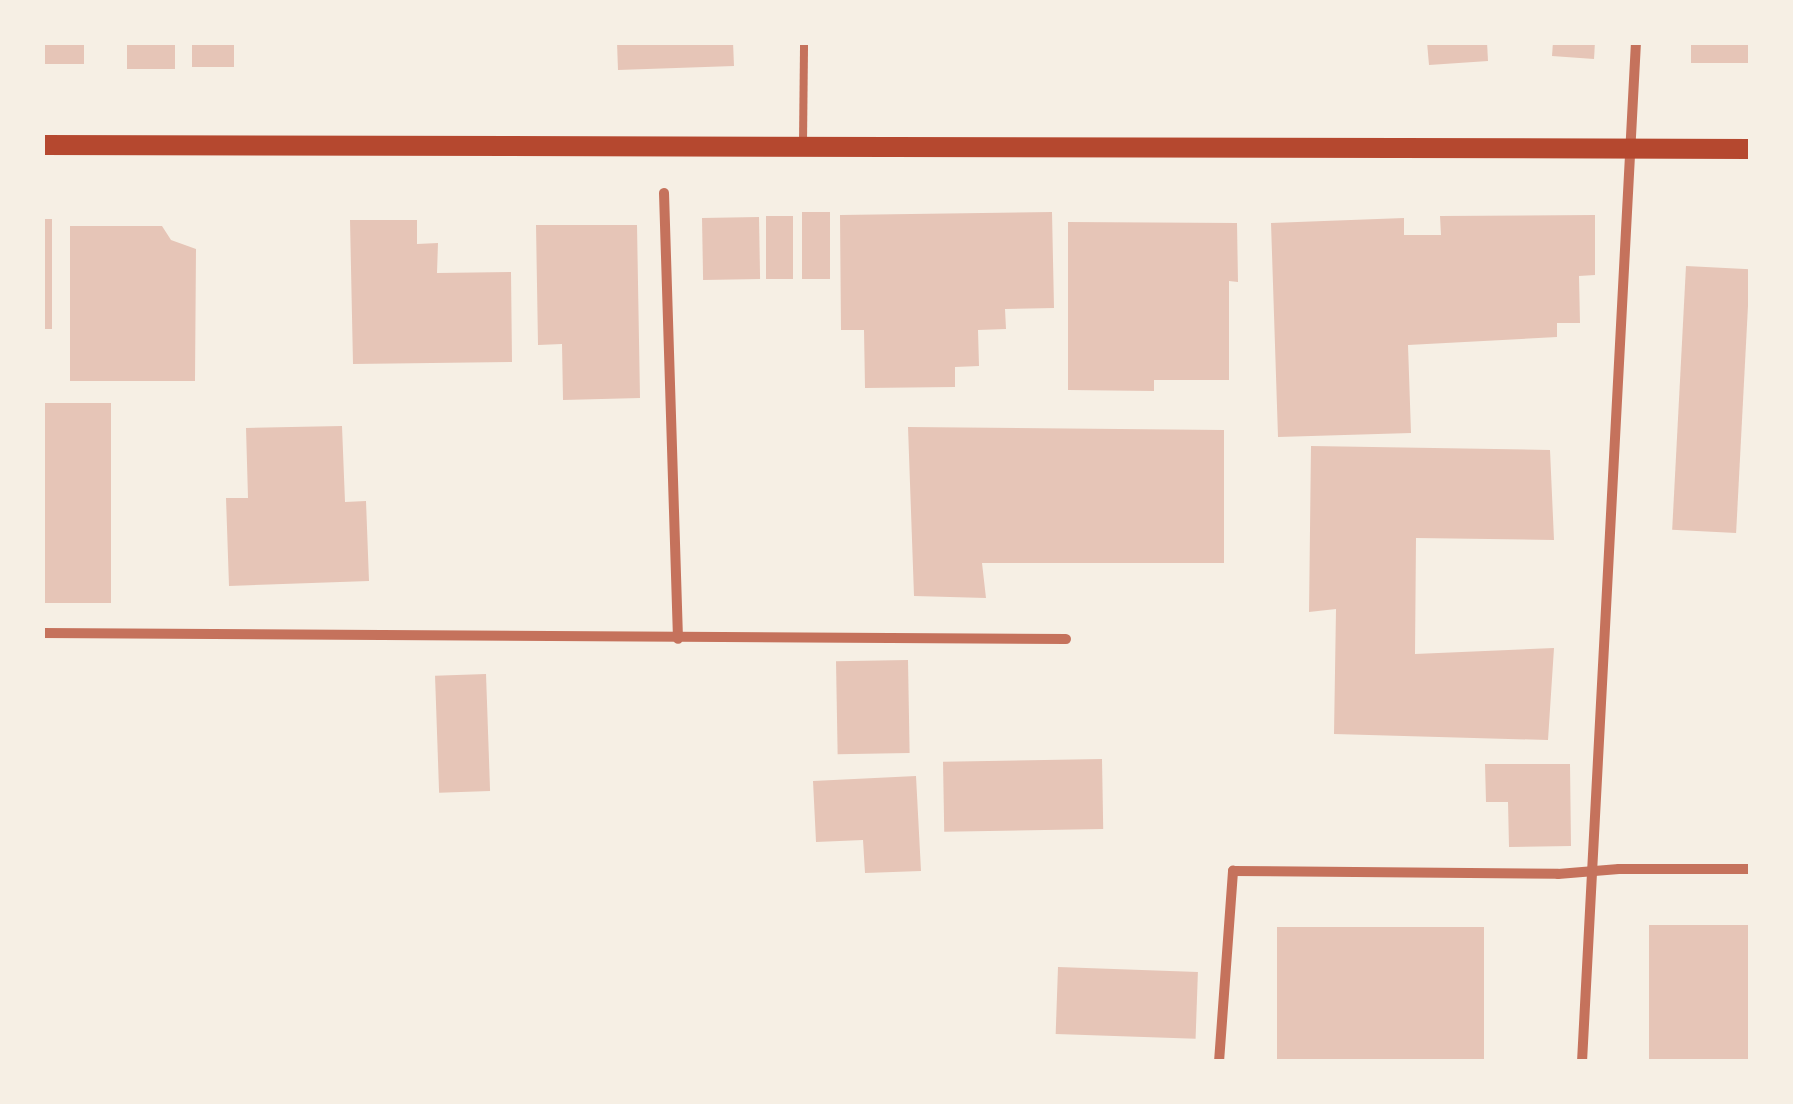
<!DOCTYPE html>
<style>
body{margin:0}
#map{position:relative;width:1793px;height:1104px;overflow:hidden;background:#f6efe4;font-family:Poppins,sans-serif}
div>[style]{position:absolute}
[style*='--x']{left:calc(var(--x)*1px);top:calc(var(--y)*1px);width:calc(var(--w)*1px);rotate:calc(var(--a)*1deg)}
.building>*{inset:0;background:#e6c5b7;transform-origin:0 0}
.service>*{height:8px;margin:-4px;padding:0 4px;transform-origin:4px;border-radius:4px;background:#c5725c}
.minor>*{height:10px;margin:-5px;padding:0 5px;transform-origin:5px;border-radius:5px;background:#c5725c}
.secondary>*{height:20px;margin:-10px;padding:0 10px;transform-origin:10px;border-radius:10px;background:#b5482f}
span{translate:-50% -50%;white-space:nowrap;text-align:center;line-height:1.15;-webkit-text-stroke:9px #f6efe4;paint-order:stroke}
.frame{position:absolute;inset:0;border:45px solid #f6efe4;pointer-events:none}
</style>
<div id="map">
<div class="building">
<i style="left:42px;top:42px;width:42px;height:22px"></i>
<i style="left:127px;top:42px;width:48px;height:27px"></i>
<i style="left:192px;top:42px;width:42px;height:25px"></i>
<i style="clip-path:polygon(617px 42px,733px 42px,734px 66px,618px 70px)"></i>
<i style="clip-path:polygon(1427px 42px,1487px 42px,1488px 61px,1429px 65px)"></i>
<i style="clip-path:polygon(1553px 42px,1595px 42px,1594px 59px,1552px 56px)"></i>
<i style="left:1691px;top:42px;width:59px;height:21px"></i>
<i style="left:802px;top:212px;width:28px;height:67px"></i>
<i style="clip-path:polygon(1052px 212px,1054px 308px,1005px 309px,1006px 329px,978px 330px,979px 366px,955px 367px,955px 387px,865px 388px,864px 330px,841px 330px,840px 215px)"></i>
<i style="clip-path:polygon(1595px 215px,1595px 275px,1579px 276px,1580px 323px,1557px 323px,1557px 337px,1408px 345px,1411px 433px,1278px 437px,1271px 223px,1404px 218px,1404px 235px,1441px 235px,1440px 216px)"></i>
<i style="left:766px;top:216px;width:27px;height:63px"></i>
<i style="left:759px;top:217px;width:62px;height:57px;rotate:89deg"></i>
<i style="left:42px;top:219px;width:10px;height:110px"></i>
<i style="clip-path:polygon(350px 220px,417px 220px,417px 244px,438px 243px,437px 273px,511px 272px,512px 362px,353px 364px)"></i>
<i style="clip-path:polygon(1068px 222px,1237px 223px,1238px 282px,1229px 281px,1229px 380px,1154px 380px,1154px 391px,1068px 390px)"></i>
<i style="clip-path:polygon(536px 225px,637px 225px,640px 398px,563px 400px,562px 344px,538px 345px)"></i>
<i style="clip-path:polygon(70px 226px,162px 226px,171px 240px,196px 249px,195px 381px,70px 381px)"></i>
<i style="left:1686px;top:266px;width:64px;height:264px;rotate:3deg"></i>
<i style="left:42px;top:403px;width:69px;height:200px"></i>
<i style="clip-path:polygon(342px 426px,345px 502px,366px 501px,369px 581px,229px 586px,226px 498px,248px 498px,246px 428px)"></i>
<i style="clip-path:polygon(908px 427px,1224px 430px,1224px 563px,982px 563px,986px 598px,914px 596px)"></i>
<i style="clip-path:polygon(1311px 446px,1550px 450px,1554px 540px,1416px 538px,1415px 654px,1554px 648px,1548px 740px,1334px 734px,1336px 609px,1309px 612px)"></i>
<i style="left:908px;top:660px;width:93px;height:72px;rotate:89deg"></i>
<i style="left:486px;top:674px;width:117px;height:51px;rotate:88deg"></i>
<i style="left:1102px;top:759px;width:70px;height:159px;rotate:89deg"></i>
<i style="clip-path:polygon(1485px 764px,1570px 764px,1571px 846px,1509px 847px,1508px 802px,1486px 802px)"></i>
<i style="clip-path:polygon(916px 776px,921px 871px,865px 873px,863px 840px,816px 842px,813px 781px)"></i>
<i style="left:1750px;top:925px;width:137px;height:101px;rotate:90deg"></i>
<i style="left:1277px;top:927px;width:207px;height:135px"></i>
<i style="left:1058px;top:967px;width:140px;height:67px;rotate:2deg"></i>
</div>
<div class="service">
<i style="--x:803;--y:143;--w:101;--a:-89.4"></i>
</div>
<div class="minor">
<i style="--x:664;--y:193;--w:446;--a:88.2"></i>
<i style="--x:42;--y:633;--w:1024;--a:0.34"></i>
<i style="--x:1219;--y:1062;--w:192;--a:-85.8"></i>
<i style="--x:1233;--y:871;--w:325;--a:0.5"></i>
<i style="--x:1558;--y:874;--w:61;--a:-4.7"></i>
<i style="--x:1619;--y:869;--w:131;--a:0"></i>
<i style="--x:1582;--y:1062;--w:1021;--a:-86.97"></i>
</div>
<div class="secondary">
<i style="--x:42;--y:145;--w:1708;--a:0.13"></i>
</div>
<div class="frame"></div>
</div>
